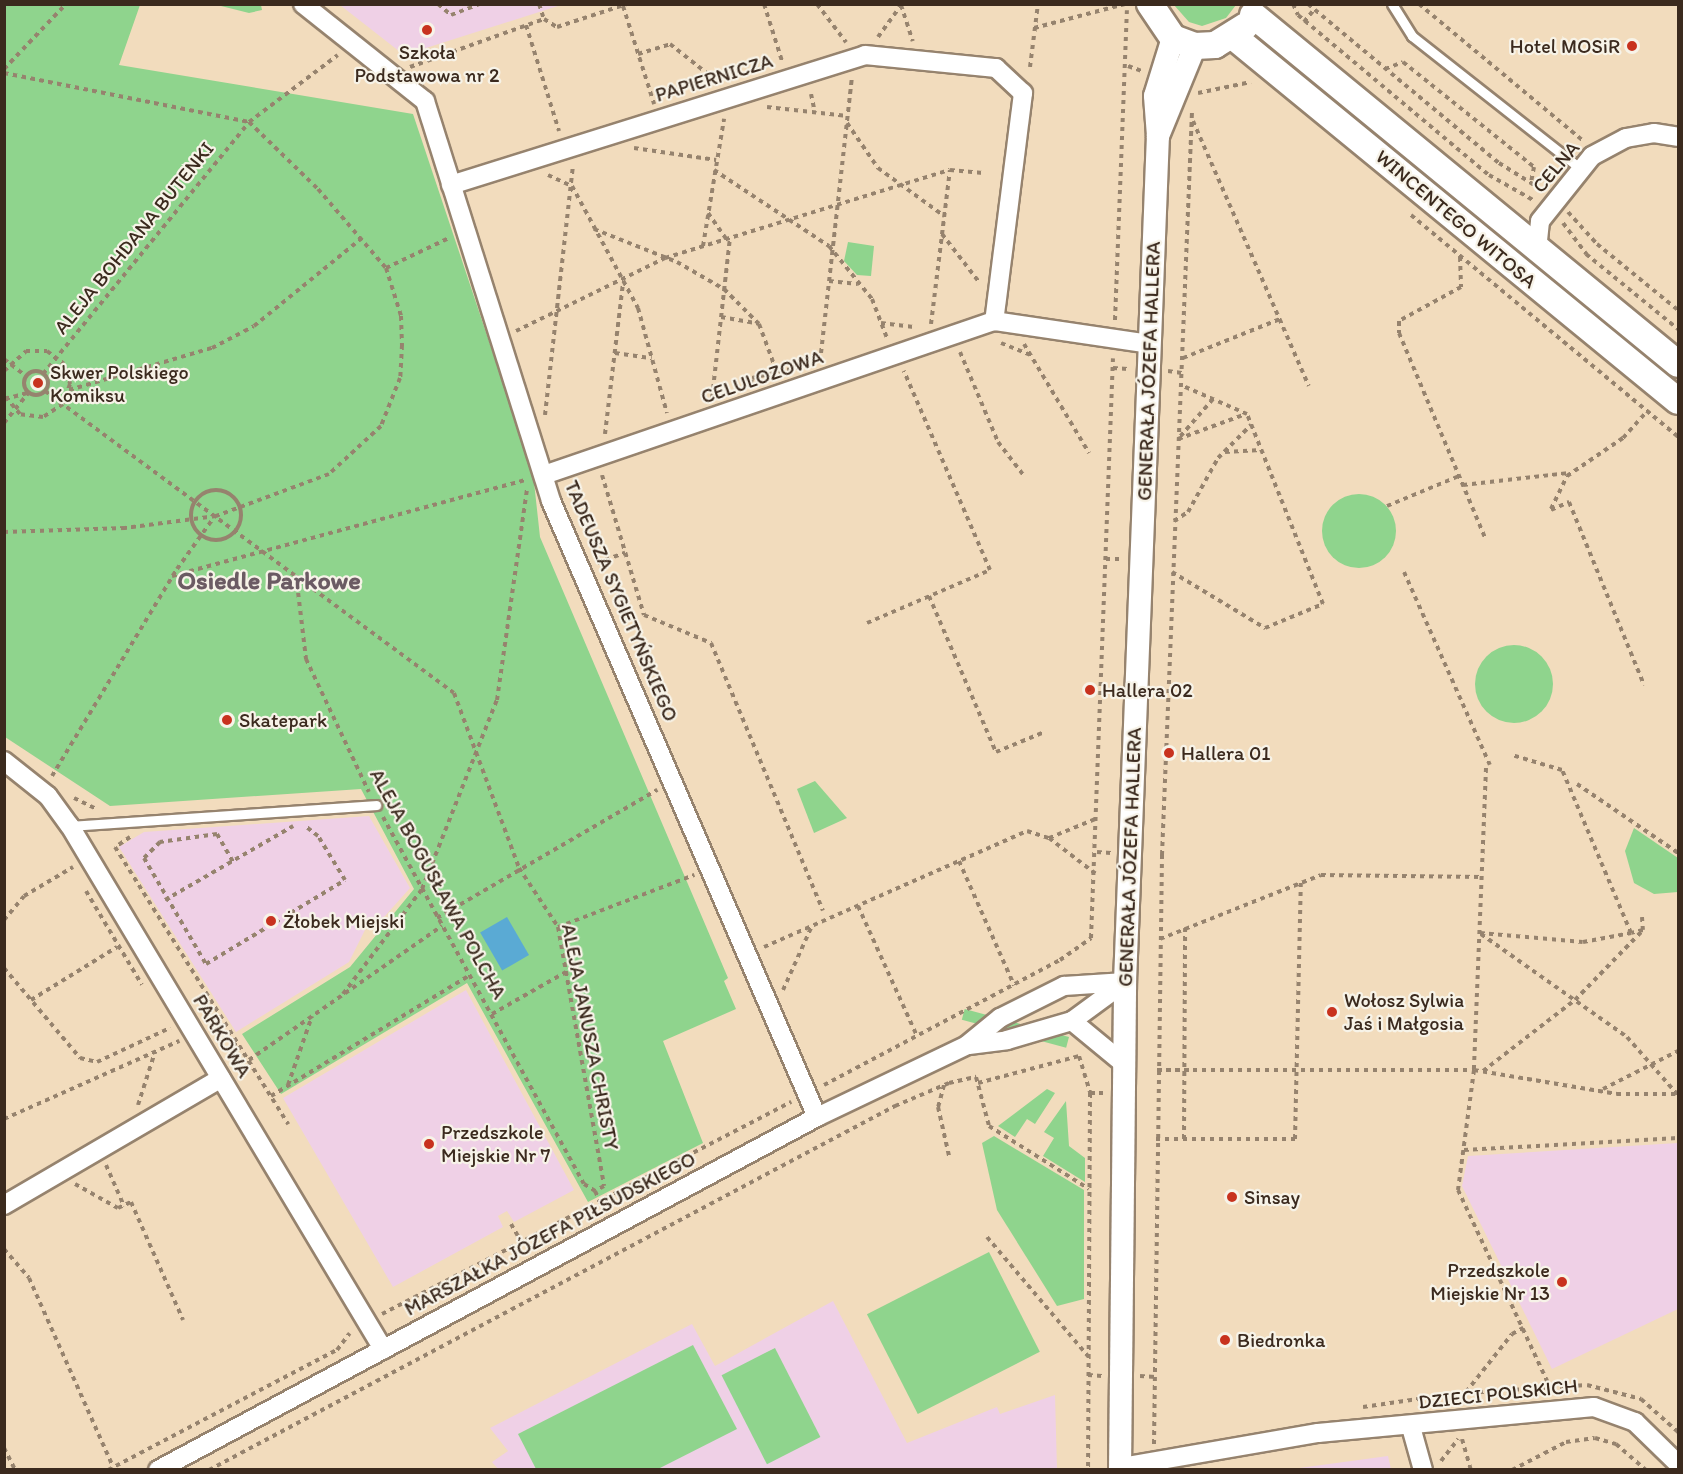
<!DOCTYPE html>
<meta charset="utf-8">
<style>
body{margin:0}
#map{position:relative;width:1683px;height:1474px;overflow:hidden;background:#f2dcbd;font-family:Itim,sans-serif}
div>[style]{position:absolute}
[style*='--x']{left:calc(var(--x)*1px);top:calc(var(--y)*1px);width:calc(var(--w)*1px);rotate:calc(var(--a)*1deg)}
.built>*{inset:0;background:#efd0e6}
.green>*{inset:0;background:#8fd48d;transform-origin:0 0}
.round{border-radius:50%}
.water>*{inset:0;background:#5aaad4;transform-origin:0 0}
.path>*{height:4px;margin-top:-2px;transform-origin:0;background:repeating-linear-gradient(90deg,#96836e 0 4.5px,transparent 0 9px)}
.path>.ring{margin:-2px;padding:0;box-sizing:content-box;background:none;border:4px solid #96836e;border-radius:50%}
.roads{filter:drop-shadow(2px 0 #96836e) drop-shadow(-2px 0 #96836e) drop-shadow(0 2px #96836e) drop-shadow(0 -2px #96836e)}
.service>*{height:9px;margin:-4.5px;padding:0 4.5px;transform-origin:4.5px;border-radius:4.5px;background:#fff}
.minor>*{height:18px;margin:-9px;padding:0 9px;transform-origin:9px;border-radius:9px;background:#fff}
.tertiary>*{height:22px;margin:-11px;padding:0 11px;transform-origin:11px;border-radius:11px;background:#fff}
.secondary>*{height:26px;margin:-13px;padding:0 13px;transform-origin:13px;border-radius:13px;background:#fff}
.dots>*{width:16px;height:16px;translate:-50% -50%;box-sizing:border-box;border:3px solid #f7f3e8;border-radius:50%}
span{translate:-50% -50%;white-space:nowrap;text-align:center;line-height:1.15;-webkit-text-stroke:4.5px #f7f3e8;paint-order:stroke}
.poi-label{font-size:20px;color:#3b2a1e}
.right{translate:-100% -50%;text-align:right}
.left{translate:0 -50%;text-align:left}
.street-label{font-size:20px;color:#3b2a1e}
.district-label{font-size:26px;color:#6b5b63;font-weight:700}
.frame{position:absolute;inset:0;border:6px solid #3b2a1e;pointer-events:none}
</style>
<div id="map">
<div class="built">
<i style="clip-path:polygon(340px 5px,561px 5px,404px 55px)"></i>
<i style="clip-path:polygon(369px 816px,410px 888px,385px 916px,367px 926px,349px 962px,236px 1032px,119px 847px,144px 832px)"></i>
<i style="clip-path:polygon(466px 990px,574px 1190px,514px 1222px,507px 1211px,498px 1216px,503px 1227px,393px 1287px,283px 1098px)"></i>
<i style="clip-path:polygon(1678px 1143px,1678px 1309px,1552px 1369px,1462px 1186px,1468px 1156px)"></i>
<i style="clip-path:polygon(833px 1301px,907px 1443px,997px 1407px,1000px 1414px,1055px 1395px,1057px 1469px,498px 1469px,492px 1462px,508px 1451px,490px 1428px,692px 1324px,715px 1366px)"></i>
<i style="clip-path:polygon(1388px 1456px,1391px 1469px,1292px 1469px)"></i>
</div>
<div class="green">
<i style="clip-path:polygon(4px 5px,140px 5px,119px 65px,413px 114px,533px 473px,540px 537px,728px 978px,724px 981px,736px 1009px,663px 1041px,703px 1143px,588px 1202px,467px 983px,281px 1094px,242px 1034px,350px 967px,414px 889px,361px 789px,110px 806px,5px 737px)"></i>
<i style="clip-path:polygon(217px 5px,261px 5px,262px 10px,249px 13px)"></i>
<i style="clip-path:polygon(1174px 5px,1236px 5px,1226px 18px,1202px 26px,1189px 22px)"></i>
<i style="clip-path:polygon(848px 242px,874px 246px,871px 276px,857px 275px,844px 261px)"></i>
<i class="round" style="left:1322px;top:494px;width:74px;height:74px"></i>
<i class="round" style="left:1475px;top:645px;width:78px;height:78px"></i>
<i style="clip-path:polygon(815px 781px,847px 818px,814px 833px,797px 789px)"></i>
<i style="clip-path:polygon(1634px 828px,1678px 858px,1678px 892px,1654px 894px,1634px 883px,1625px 851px)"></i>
<i style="left:1069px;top:1037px;width:11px;height:108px;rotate:105deg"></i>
<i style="clip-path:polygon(1047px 1089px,1055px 1093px,1035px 1124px,1027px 1119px,1015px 1137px,998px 1126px)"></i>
<i style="clip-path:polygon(1066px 1101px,1069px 1146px,1085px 1158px,1085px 1182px,1043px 1156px,1054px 1138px,1044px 1132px)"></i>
<i style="clip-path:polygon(994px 1136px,1084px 1190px,1084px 1299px,1057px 1306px,997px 1210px,982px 1143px)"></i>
<i style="left:989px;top:1252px;width:112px;height:137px;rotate:63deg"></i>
<i style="clip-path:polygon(693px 1345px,737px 1429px,658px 1469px,536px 1469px,518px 1434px)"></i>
<i style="left:775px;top:1348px;width:100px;height:60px;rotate:63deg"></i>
</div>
<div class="water">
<i style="left:507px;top:917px;width:44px;height:31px;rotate:60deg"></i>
</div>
<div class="path">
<i style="--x:438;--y:4;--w:17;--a:40"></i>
<i style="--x:451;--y:15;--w:30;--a:-21"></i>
<i style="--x:539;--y:4;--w:16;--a:72"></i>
<i style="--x:764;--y:4;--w:60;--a:72.5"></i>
<i style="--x:817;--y:4;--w:48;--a:52.7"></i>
<i style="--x:1293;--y:4;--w:12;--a:66"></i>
<i style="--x:1298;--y:15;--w:249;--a:40"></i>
<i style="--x:1489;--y:175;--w:51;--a:29.6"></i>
<i style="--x:1308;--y:4;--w:249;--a:39.8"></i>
<i style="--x:1499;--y:163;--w:51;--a:32.1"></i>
<i style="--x:1419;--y:4;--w:212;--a:39.8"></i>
<i style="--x:901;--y:5;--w:38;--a:72"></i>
<i style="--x:623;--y:6;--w:103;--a:72.4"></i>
<i style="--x:1304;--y:22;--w:14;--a:-51"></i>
<i style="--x:526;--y:25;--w:111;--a:72.7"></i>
<i style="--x:1034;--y:28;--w:94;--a:-14.8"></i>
<i style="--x:878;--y:37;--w:39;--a:-54"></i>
<i style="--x:638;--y:54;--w:34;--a:-17"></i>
<i style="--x:670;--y:44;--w:61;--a:38.4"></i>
<i style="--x:1128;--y:66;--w:15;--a:20"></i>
<i style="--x:410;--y:67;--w:142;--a:-19.7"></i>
<i style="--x:544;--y:19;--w:15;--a:32"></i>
<i style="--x:557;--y:27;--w:74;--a:-18.2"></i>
<i style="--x:1030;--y:67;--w:64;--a:-82.8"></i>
<i style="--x:4;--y:69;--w:90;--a:-46.4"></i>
<i style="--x:1385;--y:69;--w:19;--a:-21"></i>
<i style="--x:1403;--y:62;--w:168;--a:38.7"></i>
<i style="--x:1534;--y:167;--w:16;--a:101"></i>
<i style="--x:4;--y:73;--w:250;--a:11.3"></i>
<i style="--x:249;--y:122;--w:96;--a:44.2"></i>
<i style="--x:318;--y:189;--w:104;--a:49.3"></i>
<i style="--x:386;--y:268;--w:50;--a:72.6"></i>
<i style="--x:401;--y:316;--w:29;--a:88"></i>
<i style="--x:402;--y:345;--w:33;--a:93"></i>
<i style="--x:400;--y:378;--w:52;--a:111.6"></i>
<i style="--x:381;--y:426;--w:71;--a:137.3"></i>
<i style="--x:329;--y:474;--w:121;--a:159.6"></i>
<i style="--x:216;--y:516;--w:92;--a:172.5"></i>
<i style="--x:125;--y:528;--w:121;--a:178.1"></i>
<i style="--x:1198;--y:93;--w:54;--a:-11.7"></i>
<i style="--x:811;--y:94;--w:19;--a:78"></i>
<i style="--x:767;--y:107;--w:81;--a:6.3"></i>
<i style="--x:1193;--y:121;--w:289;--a:66.4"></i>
<i style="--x:847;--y:123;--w:55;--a:55.4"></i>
<i style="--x:878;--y:168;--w:82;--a:36"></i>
<i style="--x:634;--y:148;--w:83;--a:8.3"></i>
<i style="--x:714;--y:170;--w:138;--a:33.5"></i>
<i style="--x:829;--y:246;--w:68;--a:50.9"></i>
<i style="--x:872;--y:299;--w:42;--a:69"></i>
<i style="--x:548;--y:175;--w:26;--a:25"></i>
<i style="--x:572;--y:186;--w:139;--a:61.6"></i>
<i style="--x:638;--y:308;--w:109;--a:74.6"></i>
<i style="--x:1568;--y:212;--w:43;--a:47.8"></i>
<i style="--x:1597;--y:244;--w:104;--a:39.2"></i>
<i style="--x:708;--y:213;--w:32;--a:55"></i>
<i style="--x:1411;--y:215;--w:347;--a:39.7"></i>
<i style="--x:1563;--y:223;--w:39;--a:53"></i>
<i style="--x:1586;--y:254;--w:119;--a:39.2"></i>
<i style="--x:594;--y:229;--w:89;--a:21.7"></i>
<i style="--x:677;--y:262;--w:54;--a:29.9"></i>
<i style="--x:724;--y:289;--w:49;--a:45"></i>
<i style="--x:759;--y:324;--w:49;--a:69.7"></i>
<i style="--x:942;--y:234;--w:61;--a:52.4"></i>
<i style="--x:703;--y:246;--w:129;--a:-80.6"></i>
<i style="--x:1460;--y:257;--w:30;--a:88"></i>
<i style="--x:1461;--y:287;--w:71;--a:151.3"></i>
<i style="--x:1399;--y:321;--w:12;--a:90"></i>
<i style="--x:1399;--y:333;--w:222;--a:67.2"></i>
<i style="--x:386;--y:268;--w:70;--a:-25.5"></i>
<i style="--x:829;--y:281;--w:29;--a:6"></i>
<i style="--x:721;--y:317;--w:39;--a:10"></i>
<i style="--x:1115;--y:320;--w:310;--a:-87.8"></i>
<i style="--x:881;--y:323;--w:35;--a:7"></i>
<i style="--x:931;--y:324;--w:155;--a:-83"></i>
<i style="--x:516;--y:331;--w:166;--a:-26.1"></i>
<i style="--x:665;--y:258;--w:298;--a:-17.2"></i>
<i style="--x:950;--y:170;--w:36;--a:5"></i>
<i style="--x:1001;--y:343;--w:31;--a:22"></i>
<i style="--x:1024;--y:344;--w:127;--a:59.2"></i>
<i style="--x:960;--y:352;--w:98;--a:67.1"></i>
<i style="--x:998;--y:442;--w:44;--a:52.4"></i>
<i style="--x:615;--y:353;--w:37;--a:8"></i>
<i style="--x:1183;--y:358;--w:105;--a:-21.9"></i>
<i style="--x:4;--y:359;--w:28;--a:38"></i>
<i style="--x:820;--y:362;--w:286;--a:-83.6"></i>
<i style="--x:1113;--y:368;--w:15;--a:4"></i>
<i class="ring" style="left:24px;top:371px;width:20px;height:20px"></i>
<i style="--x:4;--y:371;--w:30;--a:-42"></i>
<i style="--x:26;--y:351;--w:21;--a:0"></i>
<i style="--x:47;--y:351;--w:21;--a:37"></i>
<i style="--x:64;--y:364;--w:21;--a:73"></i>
<i style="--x:70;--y:384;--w:21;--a:109"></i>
<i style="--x:63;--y:404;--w:24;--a:147"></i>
<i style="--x:43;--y:417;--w:23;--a:-173"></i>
<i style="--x:20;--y:414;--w:25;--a:-130"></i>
<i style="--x:1168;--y:371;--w:14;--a:8"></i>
<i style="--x:43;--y:374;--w:325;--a:-50.7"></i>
<i style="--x:249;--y:122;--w:111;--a:-37"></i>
<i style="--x:751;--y:384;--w:6;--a:-81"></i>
<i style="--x:752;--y:378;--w:57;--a:-13.1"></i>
<i style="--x:69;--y:390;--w:149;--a:-16.4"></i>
<i style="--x:212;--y:348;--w:47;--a:-27.6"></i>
<i style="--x:254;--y:326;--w:141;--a:-39.2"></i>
<i style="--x:45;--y:391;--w:508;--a:36.44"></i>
<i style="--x:454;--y:693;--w:187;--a:69.6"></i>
<i style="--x:519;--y:868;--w:71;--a:56.5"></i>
<i style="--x:558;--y:927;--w:263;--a:79.9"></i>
<i style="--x:604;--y:1186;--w:10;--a:151"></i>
<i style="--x:712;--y:398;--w:161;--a:-83.6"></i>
<i style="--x:5;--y:399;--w:23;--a:-15"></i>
<i style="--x:1213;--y:399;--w:53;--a:131.2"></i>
<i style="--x:1178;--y:439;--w:72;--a:-20.2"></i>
<i style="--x:545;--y:415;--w:251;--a:-83.6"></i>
<i style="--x:4;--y:423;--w:38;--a:-51"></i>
<i style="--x:605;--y:434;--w:151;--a:-83.2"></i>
<i style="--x:1225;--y:452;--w:36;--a:-3"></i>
<i style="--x:602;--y:475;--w:146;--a:73.3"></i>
<i style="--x:644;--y:615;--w:73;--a:22.7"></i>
<i style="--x:711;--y:643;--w:290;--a:67.3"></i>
<i style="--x:1463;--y:485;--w:107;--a:-6.5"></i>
<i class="ring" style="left:191px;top:490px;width:46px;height:46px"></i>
<i style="--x:1387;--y:506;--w:78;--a:-22.6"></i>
<i style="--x:1551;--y:509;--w:37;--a:-64"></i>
<i style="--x:1567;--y:476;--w:68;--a:-34.2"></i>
<i style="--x:1623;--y:438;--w:36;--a:-48"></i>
<i style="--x:1551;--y:510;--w:20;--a:-24"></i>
<i style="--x:1569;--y:502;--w:198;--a:67.7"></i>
<i style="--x:1174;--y:521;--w:17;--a:-33"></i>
<i style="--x:1188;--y:512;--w:62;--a:-60.9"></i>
<i style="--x:1218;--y:458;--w:47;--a:-45"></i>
<i style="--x:1106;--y:559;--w:17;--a:0"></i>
<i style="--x:597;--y:563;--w:30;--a:-20"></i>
<i style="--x:1172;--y:572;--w:109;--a:31.1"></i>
<i style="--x:1265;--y:628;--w:63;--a:-22.5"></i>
<i style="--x:1323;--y:604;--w:205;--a:-111.8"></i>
<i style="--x:1247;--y:414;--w:72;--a:-156.3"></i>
<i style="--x:1404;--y:572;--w:211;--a:66"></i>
<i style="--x:296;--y:575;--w:85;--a:83.2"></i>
<i style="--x:306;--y:659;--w:147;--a:64.7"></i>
<i style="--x:172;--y:576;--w:366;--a:-15.2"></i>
<i style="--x:929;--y:596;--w:170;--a:66.8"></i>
<i style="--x:996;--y:752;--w:50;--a:-22.4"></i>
<i style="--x:867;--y:623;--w:134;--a:-23.3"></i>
<i style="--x:990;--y:570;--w:217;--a:-113.4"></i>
<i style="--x:1486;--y:768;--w:302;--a:92.3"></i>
<i style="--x:1474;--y:1070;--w:121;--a:97.6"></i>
<i style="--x:1458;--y:1190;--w:217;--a:65"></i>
<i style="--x:52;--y:776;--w:242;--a:-58.9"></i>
<i style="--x:177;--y:569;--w:65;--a:-54.4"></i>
<i style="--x:1577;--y:784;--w:122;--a:34.3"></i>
<i style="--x:74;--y:798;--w:25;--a:26"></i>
<i style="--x:383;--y:817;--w:418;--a:61.3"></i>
<i style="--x:584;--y:1184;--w:13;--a:32"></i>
<i style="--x:217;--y:834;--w:58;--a:172"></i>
<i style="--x:160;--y:842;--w:23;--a:135"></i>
<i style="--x:144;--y:858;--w:123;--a:59.7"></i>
<i style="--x:206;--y:964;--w:162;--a:-31.1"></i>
<i style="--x:345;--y:880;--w:52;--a:-121.5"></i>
<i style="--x:318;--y:836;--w:16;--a:-142"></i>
<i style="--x:217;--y:834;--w:32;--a:60"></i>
<i style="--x:130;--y:837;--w:18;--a:146"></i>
<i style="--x:115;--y:847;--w:327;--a:58"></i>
<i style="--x:1049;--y:838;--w:53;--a:-22.2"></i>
<i style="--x:1097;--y:852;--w:14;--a:4"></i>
<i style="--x:959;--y:861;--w:136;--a:66.1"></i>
<i style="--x:86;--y:891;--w:109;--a:59.2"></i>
<i style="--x:165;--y:900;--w:148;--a:-30"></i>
<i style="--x:858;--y:906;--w:143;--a:65.6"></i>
<i style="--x:1642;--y:917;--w:13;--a:86"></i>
<i style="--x:437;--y:918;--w:255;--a:-30.2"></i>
<i style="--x:4;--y:920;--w:31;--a:-50"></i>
<i style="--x:24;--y:896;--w:57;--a:-30.6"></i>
<i style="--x:558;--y:927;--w:146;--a:-20.9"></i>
<i style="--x:1480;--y:933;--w:103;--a:5"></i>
<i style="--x:1583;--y:942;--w:49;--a:-10.6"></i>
<i style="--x:1631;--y:933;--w:177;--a:-112.9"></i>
<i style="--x:1562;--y:770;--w:52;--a:-163.3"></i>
<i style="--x:1481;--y:934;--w:179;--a:35.2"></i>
<i style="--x:1627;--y:1037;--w:77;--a:48.7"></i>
<i style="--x:1160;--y:939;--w:173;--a:-21.7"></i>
<i style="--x:1321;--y:875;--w:161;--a:0.7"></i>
<i style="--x:764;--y:947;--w:287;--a:-23.8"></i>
<i style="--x:1027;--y:831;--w:23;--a:18"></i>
<i style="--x:1049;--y:838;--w:59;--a:37.5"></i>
<i style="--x:4;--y:968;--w:118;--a:49.8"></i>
<i style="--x:80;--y:1058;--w:17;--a:13"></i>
<i style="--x:97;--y:1062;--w:81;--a:-25"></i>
<i style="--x:783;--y:990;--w:68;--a:-65.7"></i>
<i style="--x:343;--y:994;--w:131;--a:-53"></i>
<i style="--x:422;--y:889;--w:203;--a:-68.4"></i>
<i style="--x:497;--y:700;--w:213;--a:-81.9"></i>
<i style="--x:31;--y:1000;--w:101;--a:-31.6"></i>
<i style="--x:492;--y:1014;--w:85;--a:-29.6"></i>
<i style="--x:225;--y:1050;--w:14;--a:-30"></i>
<i style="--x:249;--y:1060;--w:235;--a:-34.8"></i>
<i style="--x:1157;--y:1070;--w:317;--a:0"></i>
<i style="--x:1474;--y:1070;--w:145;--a:9.5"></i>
<i style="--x:1617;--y:1094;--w:61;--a:0"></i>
<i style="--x:1483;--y:1071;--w:116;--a:-37.7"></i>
<i style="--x:1575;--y:1000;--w:98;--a:-45.8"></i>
<i style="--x:1643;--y:930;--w:12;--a:166"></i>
<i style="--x:978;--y:1083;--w:105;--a:-15"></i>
<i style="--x:1079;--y:1056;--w:39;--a:73"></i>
<i style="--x:1090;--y:1093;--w:377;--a:90.3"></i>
<i style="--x:288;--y:1085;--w:73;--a:-70.8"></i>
<i style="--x:824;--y:1085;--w:267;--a:-27.9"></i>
<i style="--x:1060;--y:960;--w:38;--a:-35"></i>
<i style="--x:1091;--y:938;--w:580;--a:-87.83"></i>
<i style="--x:944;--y:1085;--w:23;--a:105"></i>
<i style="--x:938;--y:1107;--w:50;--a:77.3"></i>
<i style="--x:1603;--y:1089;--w:84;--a:-26.9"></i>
<i style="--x:1090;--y:1093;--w:14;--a:0"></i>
<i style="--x:271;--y:1096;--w:233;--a:-31.3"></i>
<i style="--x:138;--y:1105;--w:56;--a:-72.2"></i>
<i style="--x:4;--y:1119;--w:192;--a:-24"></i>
<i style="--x:1156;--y:1139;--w:139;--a:0"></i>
<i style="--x:1295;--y:1139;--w:257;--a:-88.7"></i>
<i style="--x:1184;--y:1139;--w:211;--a:-89.7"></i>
<i style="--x:1464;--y:1150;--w:214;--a:-3.2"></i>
<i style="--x:106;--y:1165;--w:45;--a:66.3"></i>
<i style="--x:75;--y:1184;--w:49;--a:29.2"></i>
<i style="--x:118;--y:1208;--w:14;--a:-25"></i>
<i style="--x:131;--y:1202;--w:129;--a:66.2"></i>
<i style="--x:595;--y:1191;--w:23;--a:65"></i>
<i style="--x:511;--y:1224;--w:22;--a:60"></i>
<i style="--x:987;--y:1237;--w:156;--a:49.7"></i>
<i style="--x:4;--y:1249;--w:38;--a:49"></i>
<i style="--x:29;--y:1278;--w:207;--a:66"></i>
<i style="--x:382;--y:1314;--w:461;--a:-27.4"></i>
<i style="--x:1088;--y:1375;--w:14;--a:4"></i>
<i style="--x:1140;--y:1376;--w:16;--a:4"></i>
<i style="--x:1466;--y:1392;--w:74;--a:-51.6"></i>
<i style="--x:1512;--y:1334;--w:13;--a:-29"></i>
<i style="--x:1363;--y:1407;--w:90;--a:-8.3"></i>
<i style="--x:1452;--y:1394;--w:135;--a:-3.8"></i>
<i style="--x:1587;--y:1385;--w:56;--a:14.5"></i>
<i style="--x:1641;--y:1399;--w:50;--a:41.7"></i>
<i style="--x:1462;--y:1439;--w:32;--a:74"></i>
<i style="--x:1154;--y:1444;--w:589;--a:-89.22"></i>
<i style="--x:1162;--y:855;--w:745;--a:-87.69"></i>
<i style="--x:4;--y:1448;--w:25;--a:63"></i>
<i style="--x:1441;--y:1461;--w:28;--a:-52"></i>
<i style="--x:108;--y:1470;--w:259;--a:-27.7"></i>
<i style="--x:337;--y:1350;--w:21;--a:-53"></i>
<i style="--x:209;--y:1470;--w:777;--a:-27.95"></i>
<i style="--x:895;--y:1106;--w:59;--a:-23.1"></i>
<i style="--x:949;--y:1083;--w:28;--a:-13"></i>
<i style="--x:976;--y:1077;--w:51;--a:75.1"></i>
<i style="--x:989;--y:1126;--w:118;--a:32.2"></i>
<i style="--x:1512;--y:1470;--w:61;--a:-27.4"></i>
<i style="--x:1566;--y:1442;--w:29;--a:-8"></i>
<i style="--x:1595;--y:1438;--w:22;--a:16"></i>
<i style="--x:1616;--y:1444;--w:40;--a:41"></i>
</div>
<div class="roads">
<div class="service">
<i style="--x:1392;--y:4;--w:38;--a:58"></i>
<i style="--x:1412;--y:36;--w:215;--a:38.2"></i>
<i style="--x:70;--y:826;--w:307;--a:-3.9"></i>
</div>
<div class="minor">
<i style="--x:303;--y:4;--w:156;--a:38.5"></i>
<i style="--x:425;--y:101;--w:419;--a:72.5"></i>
<i style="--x:551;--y:501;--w:671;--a:66.64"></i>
<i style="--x:451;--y:185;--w:434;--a:-17.4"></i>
<i style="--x:865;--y:55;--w:132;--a:5.7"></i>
<i style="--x:996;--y:68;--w:37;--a:43"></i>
<i style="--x:1023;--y:93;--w:230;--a:97.2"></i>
<i style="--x:994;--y:321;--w:476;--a:161.1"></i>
<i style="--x:1537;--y:250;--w:29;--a:-84"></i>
<i style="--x:1540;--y:221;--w:83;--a:-51.3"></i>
<i style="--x:1592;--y:156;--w:38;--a:-28"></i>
<i style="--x:1626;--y:138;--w:28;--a:-10"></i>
<i style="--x:1654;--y:133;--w:24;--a:9"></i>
<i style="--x:994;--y:321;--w:158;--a:8.4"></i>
<i style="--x:4;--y:761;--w:56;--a:38.5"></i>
<i style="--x:48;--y:796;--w:37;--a:54"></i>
<i style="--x:70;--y:826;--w:610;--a:59.1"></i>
<i style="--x:1072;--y:1021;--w:66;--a:39.5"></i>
<i style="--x:969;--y:1045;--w:38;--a:-7"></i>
<i style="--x:1007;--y:1040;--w:68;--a:-16.3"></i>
<i style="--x:1072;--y:1021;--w:66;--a:-36.3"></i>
<i style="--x:4;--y:1205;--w:251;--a:-30.3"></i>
<i style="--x:1411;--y:1427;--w:45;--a:74.4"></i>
<i style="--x:1121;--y:1467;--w:200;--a:-9.8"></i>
<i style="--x:1318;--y:1433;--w:277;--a:-5.4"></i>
<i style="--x:1594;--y:1407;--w:44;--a:20.1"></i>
<i style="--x:1635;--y:1422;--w:60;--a:44.3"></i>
<i style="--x:158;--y:1470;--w:748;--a:-28.18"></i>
<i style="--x:817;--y:1117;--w:166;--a:-25.6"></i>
<i style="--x:967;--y:1045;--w:43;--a:-39.3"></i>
<i style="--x:1000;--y:1018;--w:72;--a:-26.6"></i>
<i style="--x:1064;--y:986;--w:61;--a:-3.8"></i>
</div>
<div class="tertiary">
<i style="--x:1158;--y:136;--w:97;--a:-67.7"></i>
<i style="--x:1120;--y:1470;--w:488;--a:-89.4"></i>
<i style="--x:1125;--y:982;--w:847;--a:-87.77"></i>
<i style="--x:1158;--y:136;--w:40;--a:-94.3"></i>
<i style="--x:1155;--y:96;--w:61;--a:-72.8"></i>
</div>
<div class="secondary">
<i style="--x:1150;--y:4;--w:41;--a:55.9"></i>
<i style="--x:1173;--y:38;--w:23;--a:20"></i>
<i style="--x:1195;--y:46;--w:20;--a:-3"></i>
<i style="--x:1215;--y:45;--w:36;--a:-32"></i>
<i style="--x:1253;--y:15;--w:550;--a:39.39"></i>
<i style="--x:1234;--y:37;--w:574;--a:39.35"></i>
</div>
</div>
<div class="dots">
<i style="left:427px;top:30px;background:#c8321e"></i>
<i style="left:1632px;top:46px;background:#c8321e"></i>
<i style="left:38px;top:383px;background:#c8321e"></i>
<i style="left:1090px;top:690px;background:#c8321e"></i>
<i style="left:227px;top:720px;background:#c8321e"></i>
<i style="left:1169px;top:753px;background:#c8321e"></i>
<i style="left:271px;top:921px;background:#c8321e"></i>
<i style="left:1332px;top:1012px;background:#c8321e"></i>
<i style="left:429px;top:1144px;background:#c8321e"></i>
<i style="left:1232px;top:1197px;background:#c8321e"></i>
<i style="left:1562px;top:1282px;background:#c8321e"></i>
<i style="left:1225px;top:1340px;background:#c8321e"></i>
</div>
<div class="poi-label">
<span class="right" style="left:1620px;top:46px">Hotel MOSiR</span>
<span style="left:427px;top:64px">Szkoła<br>Podstawowa nr 2</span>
<span class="left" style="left:50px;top:384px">Skwer Polskiego<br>Komiksu</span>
<span class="left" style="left:1102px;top:690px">Hallera 02</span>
<span class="left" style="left:239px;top:720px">Skatepark</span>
<span class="left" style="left:1181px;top:753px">Hallera 01</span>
<span class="left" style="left:283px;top:921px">Żłobek Miejski</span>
<span class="left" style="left:1344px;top:1012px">Wołosz Sylwia<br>Jaś i Małgosia</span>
<span class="left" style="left:441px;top:1144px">Przedszkole<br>Miejskie Nr 7</span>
<span class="left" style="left:1244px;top:1197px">Sinsay</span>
<span class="right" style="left:1550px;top:1282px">Przedszkole<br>Miejskie Nr 13</span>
<span class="left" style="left:1237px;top:1340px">Biedronka</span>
</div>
<div class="street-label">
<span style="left:714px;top:78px;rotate:-17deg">PAPIERNICZA</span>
<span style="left:1556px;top:167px;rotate:-50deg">CELNA</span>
<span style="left:1456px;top:219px;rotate:40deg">WINCENTEGO WITOSA</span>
<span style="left:134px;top:238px;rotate:-51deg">ALEJA BOHDANA BUTENKI</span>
<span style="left:1149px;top:371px;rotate:-88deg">GENERAŁA JÓZEFA HALLERA</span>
<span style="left:762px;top:377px;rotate:-19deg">CELULOZOWA</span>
<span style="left:621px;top:601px;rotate:67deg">TADEUSZA SYGIETYŃSKIEGO</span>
<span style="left:1130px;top:857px;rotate:-88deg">GENERAŁA JÓZEFA HALLERA</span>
<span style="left:438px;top:884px;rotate:61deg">ALEJA BOGUSŁAWA POLCHA</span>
<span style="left:222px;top:1036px;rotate:59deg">PARKOWA</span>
<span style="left:590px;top:1037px;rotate:79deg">ALEJA JANUSZA CHRISTY</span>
<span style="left:550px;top:1234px;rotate:-28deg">MARSZAŁKA JÓZEFA PIŁSUDSKIEGO</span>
<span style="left:1498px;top:1394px;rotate:-6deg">DZIECI POLSKICH</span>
</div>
<div class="district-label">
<span style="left:269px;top:581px">Osiedle Parkowe</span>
</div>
<div class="frame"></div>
</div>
